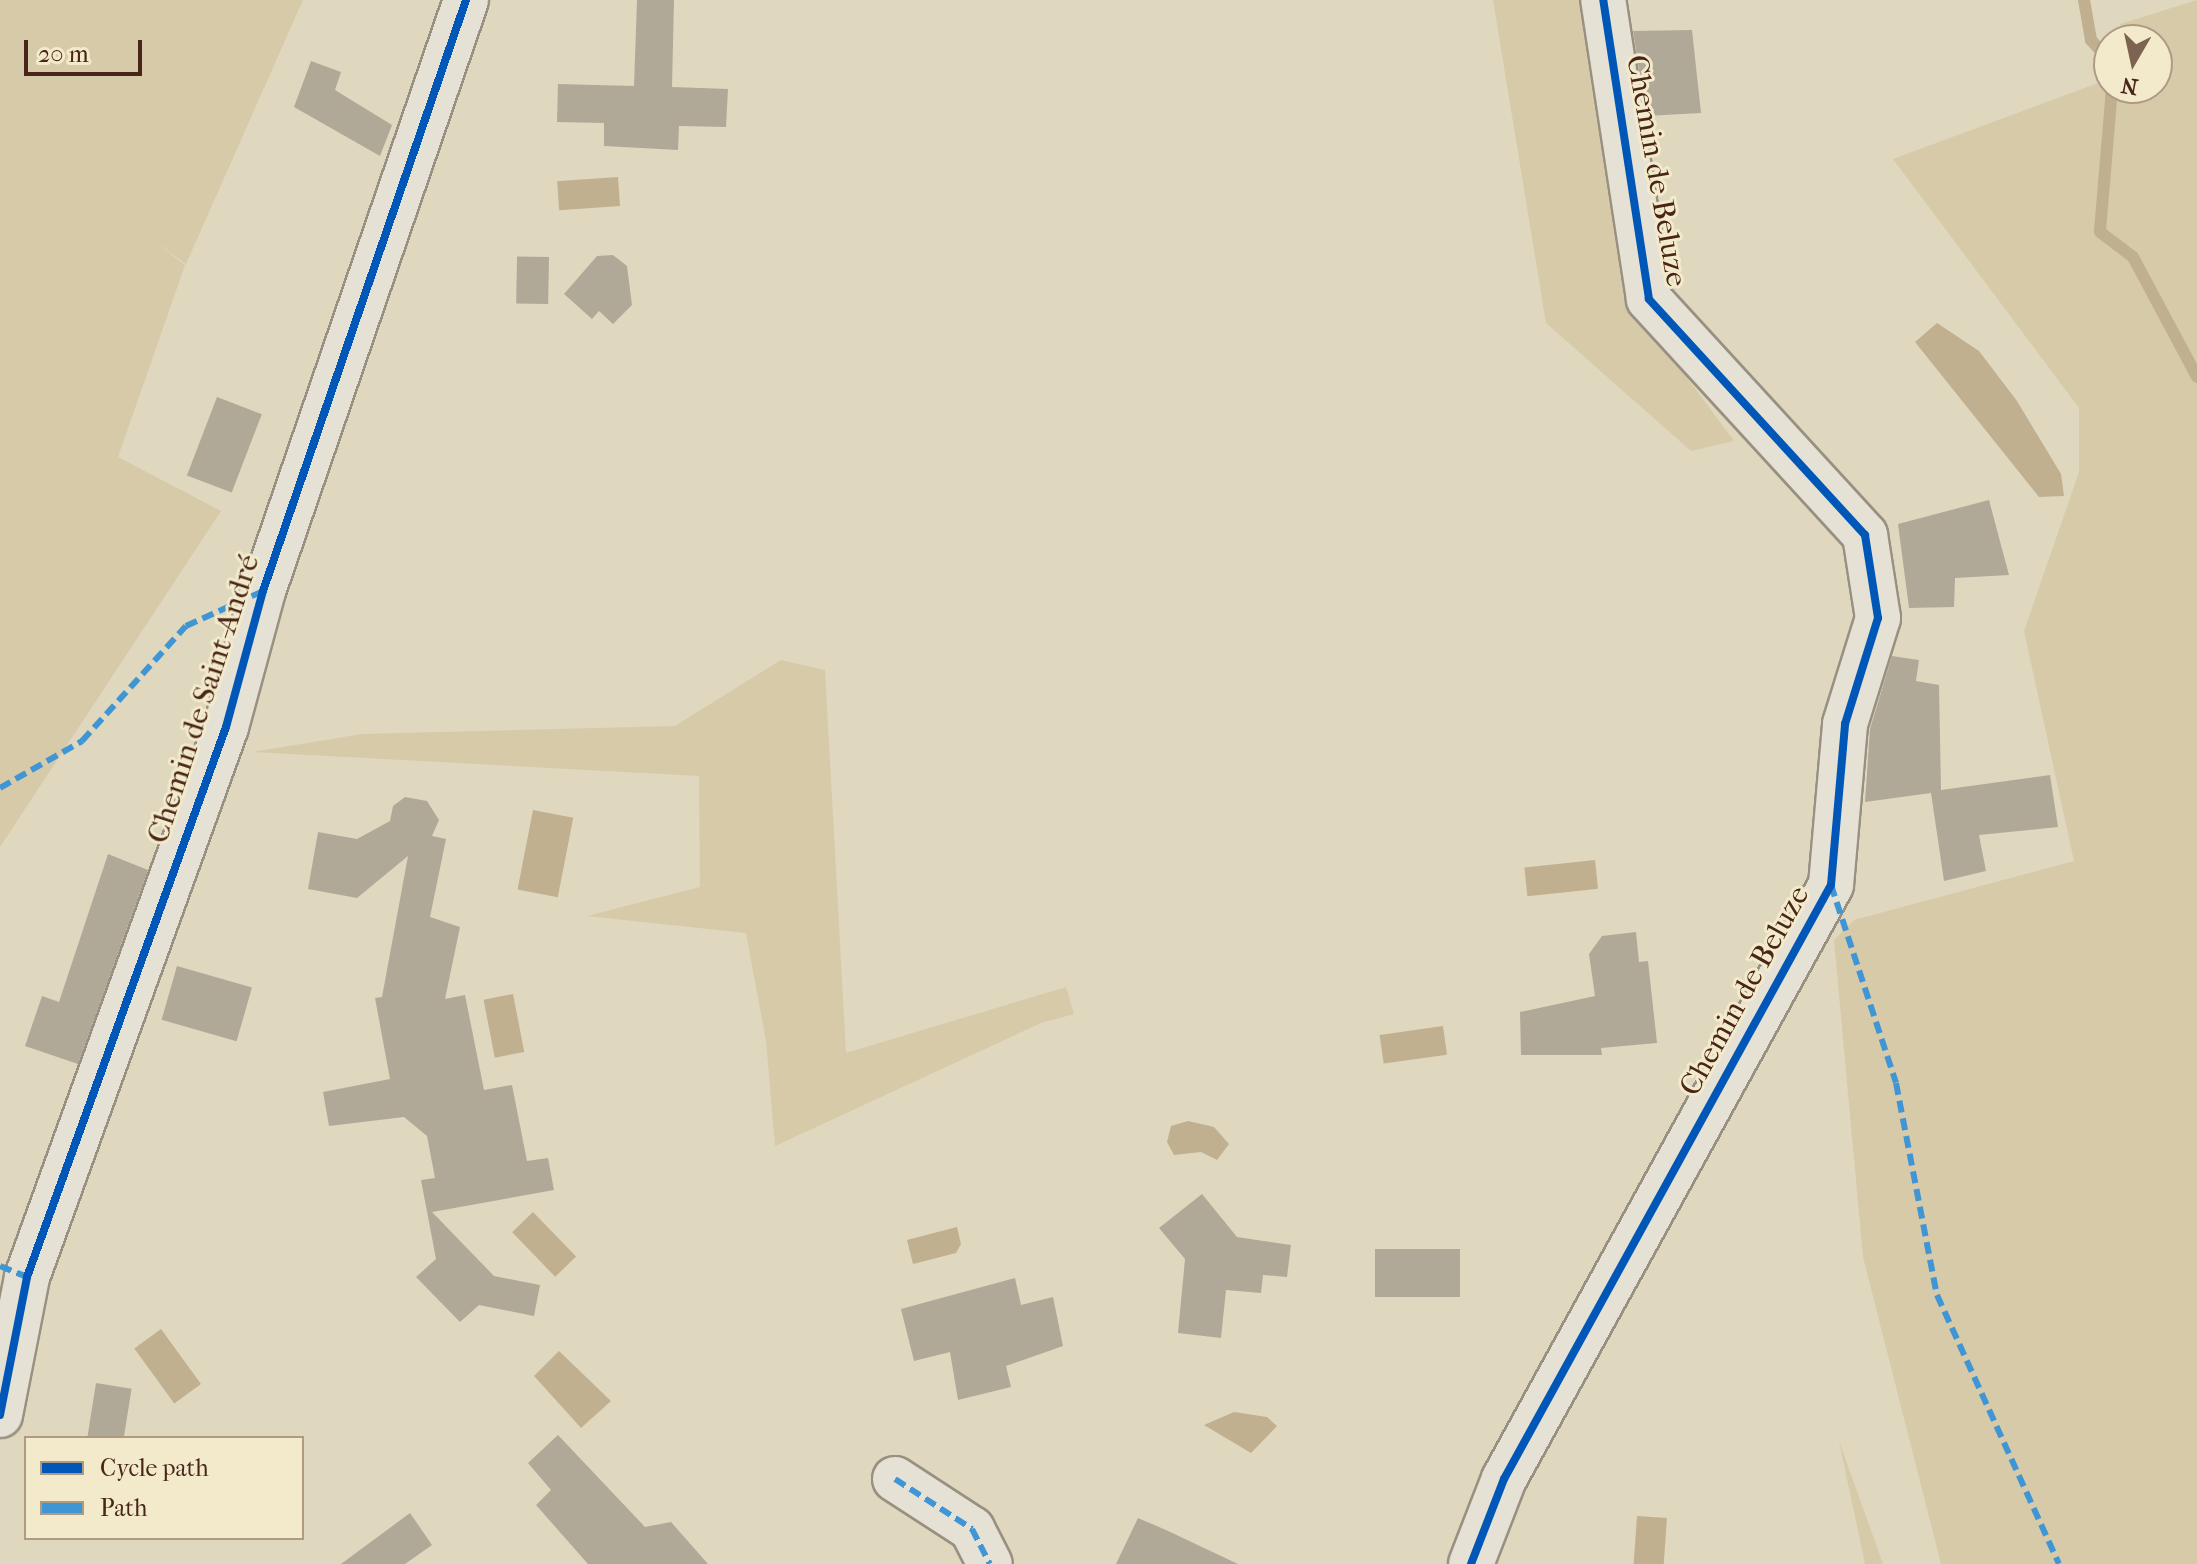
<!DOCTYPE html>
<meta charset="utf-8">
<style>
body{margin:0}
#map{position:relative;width:2197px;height:1564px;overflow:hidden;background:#dfd7be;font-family:"IM FELL French Canon",serif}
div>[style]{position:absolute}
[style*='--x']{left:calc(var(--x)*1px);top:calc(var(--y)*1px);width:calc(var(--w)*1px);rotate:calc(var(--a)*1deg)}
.green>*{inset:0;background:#d7caa9}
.water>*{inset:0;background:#c1b090;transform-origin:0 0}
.stream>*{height:12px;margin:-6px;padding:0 6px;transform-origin:6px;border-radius:6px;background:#c1b090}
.building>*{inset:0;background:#b1a998;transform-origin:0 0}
.roads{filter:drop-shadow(2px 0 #999081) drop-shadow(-2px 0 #999081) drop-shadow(0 2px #999081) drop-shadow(0 -2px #999081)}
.minor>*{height:44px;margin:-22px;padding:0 22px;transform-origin:22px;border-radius:22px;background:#e5e1d5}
.quiet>*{height:6px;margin-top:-3px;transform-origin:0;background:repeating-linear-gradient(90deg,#4095d4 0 12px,transparent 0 18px)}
.cycleway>*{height:8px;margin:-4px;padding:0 4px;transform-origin:4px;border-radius:4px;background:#0057b8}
span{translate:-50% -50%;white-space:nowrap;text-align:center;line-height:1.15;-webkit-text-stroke:6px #f3eacc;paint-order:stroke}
.street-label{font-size:30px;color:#482518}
.legend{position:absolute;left:24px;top:1436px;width:280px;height:104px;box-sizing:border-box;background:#f3eacc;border:2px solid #af9b84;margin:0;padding:10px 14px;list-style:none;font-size:24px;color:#482518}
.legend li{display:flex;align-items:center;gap:16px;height:40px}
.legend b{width:40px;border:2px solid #af9b84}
.north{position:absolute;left:2093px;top:24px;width:80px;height:80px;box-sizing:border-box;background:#f3eacc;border:2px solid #af9b84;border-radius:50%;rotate:189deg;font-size:22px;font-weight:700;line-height:32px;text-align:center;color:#482518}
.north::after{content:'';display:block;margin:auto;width:28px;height:36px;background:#7d6352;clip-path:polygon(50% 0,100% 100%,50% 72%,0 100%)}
.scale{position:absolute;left:24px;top:40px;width:118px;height:36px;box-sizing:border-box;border:4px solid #482518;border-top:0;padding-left:10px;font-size:24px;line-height:28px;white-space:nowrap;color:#482518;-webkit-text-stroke:6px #f3eacc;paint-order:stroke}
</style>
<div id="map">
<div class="green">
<i style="clip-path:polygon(0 0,303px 0,186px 264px,152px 239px,185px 265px,118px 457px,221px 511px,0 847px)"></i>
<i style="clip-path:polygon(1493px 0,1588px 0,1639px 313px,1734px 441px,1691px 451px,1546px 323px)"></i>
<i style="clip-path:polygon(2197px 0,2197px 1564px,1941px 1564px,1863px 1257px,1834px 940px,1854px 920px,2074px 861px,2024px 631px,2079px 472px,2079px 408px,1893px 159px,2109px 79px,2109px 88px,2157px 88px,2157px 40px,2126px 40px,2120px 24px)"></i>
<i style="clip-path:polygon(781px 660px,825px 670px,846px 1053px,1066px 987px,1074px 1014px,1041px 1023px,775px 1146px,766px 1041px,746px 933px,587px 916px,700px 887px,699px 776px,253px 752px,362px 734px,675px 726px)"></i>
<i style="clip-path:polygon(1839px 1441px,1883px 1564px,1865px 1564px)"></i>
</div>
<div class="water">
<i style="left:618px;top:177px;width:29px;height:61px;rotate:86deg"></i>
<i style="clip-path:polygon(1937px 323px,1979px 351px,2017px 401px,2061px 474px,2064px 496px,2039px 497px,1915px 342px)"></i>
<i style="left:533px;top:810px;width:41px;height:81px;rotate:11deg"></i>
<i style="left:1595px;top:860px;width:29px;height:71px;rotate:84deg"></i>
<i style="left:513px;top:994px;width:59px;height:30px;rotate:79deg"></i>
<i style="left:1443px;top:1026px;width:29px;height:64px;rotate:82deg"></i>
<i style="clip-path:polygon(1188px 1121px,1214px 1127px,1229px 1144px,1217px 1160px,1201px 1152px,1174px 1155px,1167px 1142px,1171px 1126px)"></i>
<i style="left:533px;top:1212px;width:62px;height:29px;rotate:46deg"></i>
<i style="clip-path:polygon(957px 1227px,961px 1244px,956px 1253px,913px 1264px,907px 1240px)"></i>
<i style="left:161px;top:1329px;width:68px;height:33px;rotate:54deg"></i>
<i style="clip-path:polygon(559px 1351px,611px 1401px,581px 1428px,534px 1376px)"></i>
<i style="clip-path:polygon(1234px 1412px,1267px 1417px,1277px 1426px,1251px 1453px,1204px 1425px)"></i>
<i style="left:1637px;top:1516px;width:30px;height:48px;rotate:4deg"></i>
</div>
<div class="stream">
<i style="--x:2084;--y:0;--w:41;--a:80.1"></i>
<i style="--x:2091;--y:40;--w:27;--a:48"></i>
<i style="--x:2112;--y:88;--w:144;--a:94.8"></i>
<i style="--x:2100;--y:232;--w:41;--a:37.1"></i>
<i style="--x:2133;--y:257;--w:136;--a:61.9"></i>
</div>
<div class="building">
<i style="clip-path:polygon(637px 0,674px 0,672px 87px,728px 89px,726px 127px,679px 126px,678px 150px,604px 146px,604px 123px,557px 122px,558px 84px,634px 86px)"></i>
<i style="clip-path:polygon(1692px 30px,1701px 113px,1646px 116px,1633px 31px)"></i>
<i style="clip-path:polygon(311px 61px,341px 72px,335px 90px,392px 125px,380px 156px,294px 107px)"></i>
<i style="clip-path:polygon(613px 255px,627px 266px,632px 305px,613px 324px,599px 311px,592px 319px,564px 294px,597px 256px)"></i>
<i style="left:549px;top:257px;width:47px;height:32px;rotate:91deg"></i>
<i style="left:217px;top:397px;width:48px;height:84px;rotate:21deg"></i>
<i style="clip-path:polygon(1989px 500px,2009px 575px,1955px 578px,1954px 607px,1909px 608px,1898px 524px)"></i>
<i style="clip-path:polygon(1892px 656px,1919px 660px,1916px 681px,1939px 685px,1941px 790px,2050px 775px,2058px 827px,1979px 835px,1986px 871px,1944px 881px,1931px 793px,1865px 802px,1870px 729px)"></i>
<i style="clip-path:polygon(405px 797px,427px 801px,439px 820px,432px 836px,446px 839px,430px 917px,460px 927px,445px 999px,465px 995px,484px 1090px,512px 1085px,527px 1161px,548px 1158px,554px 1190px,432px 1212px,494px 1276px,540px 1285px,534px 1316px,479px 1305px,460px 1322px,416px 1277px,436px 1259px,421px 1180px,435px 1178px,427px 1136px,404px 1117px,329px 1126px,323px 1092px,390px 1079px,375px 998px,382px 997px,408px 856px,357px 898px,308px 889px,318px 832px,357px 839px,390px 821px,393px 806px)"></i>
<i style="clip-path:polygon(108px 854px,148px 870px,78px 1064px,25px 1046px,42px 996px,59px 1002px)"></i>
<i style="clip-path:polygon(1636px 932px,1639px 962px,1648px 961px,1657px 1043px,1601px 1048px,1602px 1055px,1521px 1055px,1520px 1012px,1595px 996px,1589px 954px,1602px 936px)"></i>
<i style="left:177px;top:966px;width:78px;height:56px;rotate:16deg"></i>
<i style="clip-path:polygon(1202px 1194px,1237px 1237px,1291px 1245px,1287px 1277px,1263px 1275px,1261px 1293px,1226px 1290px,1221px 1338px,1178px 1333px,1185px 1259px,1159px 1228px)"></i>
<i style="left:1375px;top:1249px;width:85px;height:48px"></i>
<i style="clip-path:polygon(1015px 1278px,1021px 1305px,1053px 1297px,1063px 1346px,1006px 1366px,1011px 1387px,958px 1400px,950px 1352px,914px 1361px,901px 1309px)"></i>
<i style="left:96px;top:1383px;width:36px;height:56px;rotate:9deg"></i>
<i style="clip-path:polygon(558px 1435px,645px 1527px,671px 1522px,708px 1564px,588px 1564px,536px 1505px,551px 1490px,528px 1463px)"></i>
<i style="clip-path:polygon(410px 1513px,432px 1545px,405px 1564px,341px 1564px)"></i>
<i style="clip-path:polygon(1138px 1518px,1166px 1530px,1238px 1564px,1116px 1564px)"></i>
</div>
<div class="roads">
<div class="minor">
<i style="--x:0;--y:1415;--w:141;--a:-78.9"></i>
<i style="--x:27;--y:1277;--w:585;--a:-70.11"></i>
<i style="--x:226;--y:727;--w:141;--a:-74.8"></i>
<i style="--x:263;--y:591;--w:625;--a:-71.04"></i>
<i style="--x:895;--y:1479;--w:92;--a:33"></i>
<i style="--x:972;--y:1529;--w:39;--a:63"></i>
<i style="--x:1471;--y:1564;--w:91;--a:-68.8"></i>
<i style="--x:1504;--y:1479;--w:678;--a:-61.17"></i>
<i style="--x:1831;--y:885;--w:162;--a:-85"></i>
<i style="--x:1845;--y:724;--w:111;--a:-72.7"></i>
<i style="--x:1878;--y:618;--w:84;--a:-98.9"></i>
<i style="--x:1865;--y:535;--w:320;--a:-132.5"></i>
<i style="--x:1649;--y:299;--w:303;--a:-98.7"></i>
</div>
</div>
<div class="quiet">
<i style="--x:0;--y:788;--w:95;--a:-29.8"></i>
<i style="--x:82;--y:741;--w:155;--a:-47.9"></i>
<i style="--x:186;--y:626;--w:85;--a:-24.4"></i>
<i style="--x:1831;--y:885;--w:208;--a:71.8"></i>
<i style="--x:1896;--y:1083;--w:216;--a:79.1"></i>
<i style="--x:1937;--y:1295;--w:295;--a:65.6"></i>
<i style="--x:0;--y:1266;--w:29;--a:22"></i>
<i style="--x:895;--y:1479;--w:92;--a:33"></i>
<i style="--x:972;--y:1529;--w:39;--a:63"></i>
</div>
<div class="cycleway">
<i style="--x:0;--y:1415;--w:141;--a:-78.9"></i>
<i style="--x:27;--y:1277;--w:585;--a:-70.11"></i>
<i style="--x:226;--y:727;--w:141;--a:-74.8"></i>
<i style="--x:263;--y:591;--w:625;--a:-71.04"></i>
<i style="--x:1471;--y:1564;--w:91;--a:-68.8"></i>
<i style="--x:1504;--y:1479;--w:678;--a:-61.17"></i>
<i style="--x:1831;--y:885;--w:162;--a:-85"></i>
<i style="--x:1845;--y:724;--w:111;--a:-72.7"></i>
<i style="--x:1878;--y:618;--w:84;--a:-98.9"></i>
<i style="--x:1865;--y:535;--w:320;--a:-132.5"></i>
<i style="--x:1649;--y:299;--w:303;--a:-98.7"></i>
</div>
<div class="street-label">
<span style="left:1656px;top:171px;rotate:80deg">Chemin de Beluze</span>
<span style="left:204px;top:699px;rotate:-72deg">Chemin de Saint-André</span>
<span style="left:1745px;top:991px;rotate:-61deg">Chemin de Beluze</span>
</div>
<ul class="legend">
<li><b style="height:10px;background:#0057b8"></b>Cycle path</li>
<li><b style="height:10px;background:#4095d4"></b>Path</li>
</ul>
<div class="north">N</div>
<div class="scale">20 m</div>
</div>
